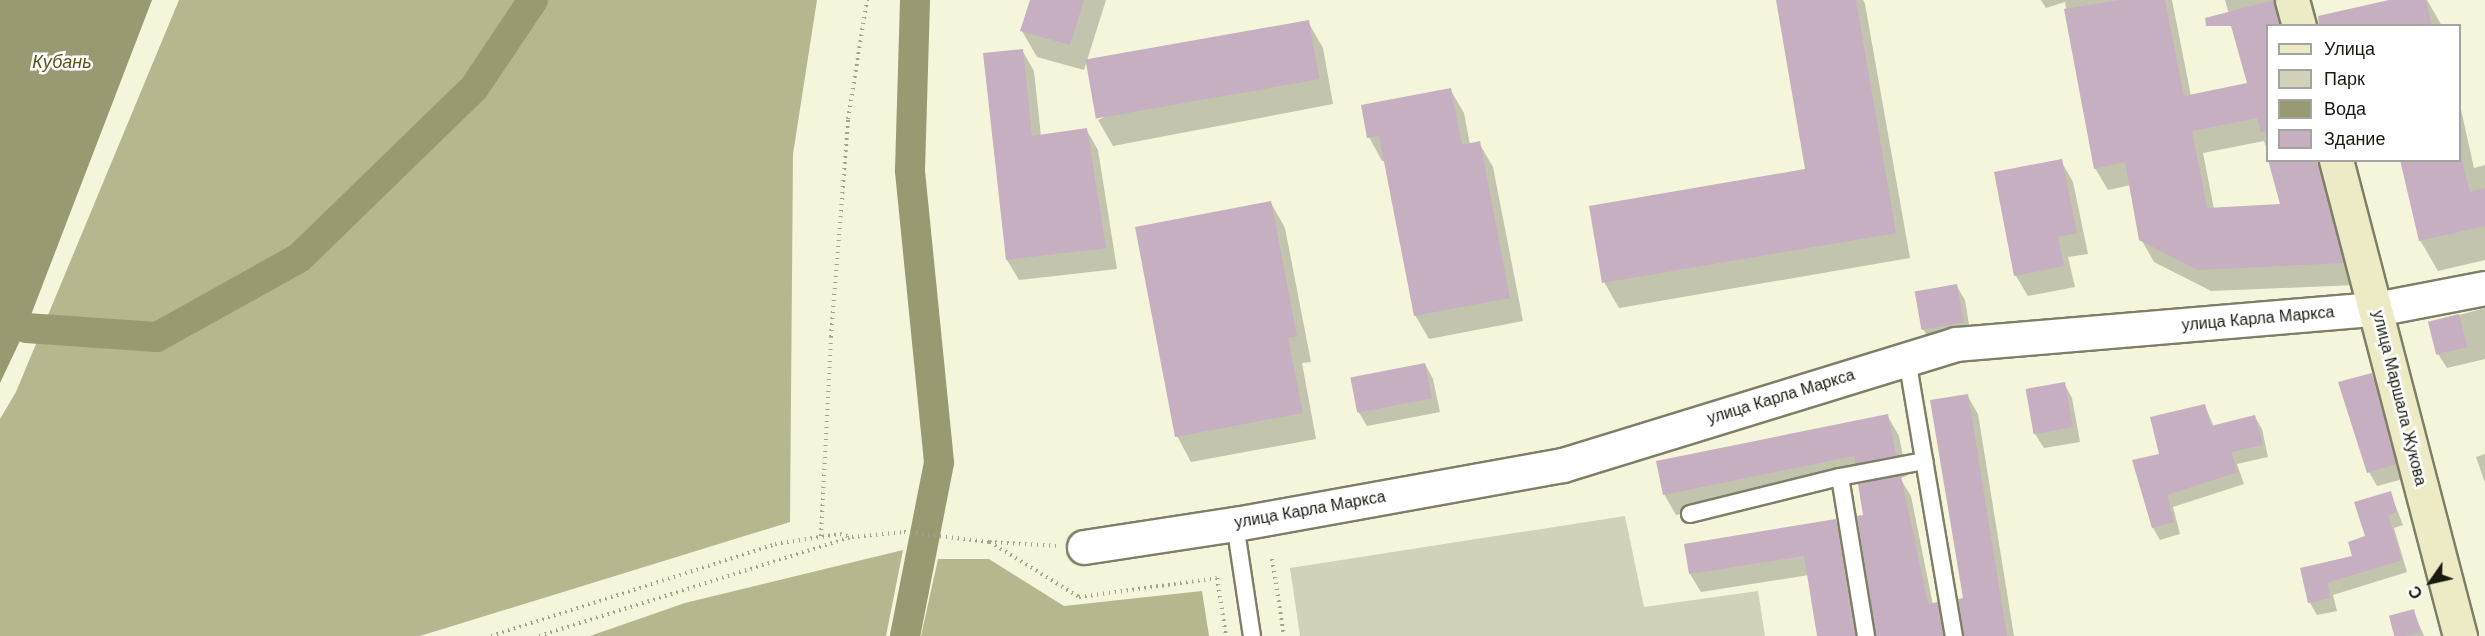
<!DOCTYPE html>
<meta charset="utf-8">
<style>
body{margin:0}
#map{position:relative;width:2485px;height:636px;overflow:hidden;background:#f4f5da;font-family:Arial,sans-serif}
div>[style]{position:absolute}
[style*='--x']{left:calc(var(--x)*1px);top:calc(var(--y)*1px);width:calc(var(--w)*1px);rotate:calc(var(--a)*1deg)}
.green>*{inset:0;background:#d1d2b9}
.forest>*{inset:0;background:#b7b78f}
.water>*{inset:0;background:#999972}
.shadow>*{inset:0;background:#0003}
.canal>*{height:30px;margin:-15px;padding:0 15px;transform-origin:15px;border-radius:15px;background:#999972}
.building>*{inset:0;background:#c6afc0;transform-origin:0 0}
.path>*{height:4px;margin-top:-2px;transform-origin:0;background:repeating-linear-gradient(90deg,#a3a48f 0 1.5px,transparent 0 6px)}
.roads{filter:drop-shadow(2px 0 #7f7f67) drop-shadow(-2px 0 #7f7f67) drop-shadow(0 2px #7f7f67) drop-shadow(0 -2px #7f7f67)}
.lane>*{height:16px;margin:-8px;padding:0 8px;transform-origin:8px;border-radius:8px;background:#fff}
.street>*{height:33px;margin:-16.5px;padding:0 16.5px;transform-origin:16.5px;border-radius:16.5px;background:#fff}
.secondary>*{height:33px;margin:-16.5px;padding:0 16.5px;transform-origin:16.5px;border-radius:16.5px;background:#ecebc5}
span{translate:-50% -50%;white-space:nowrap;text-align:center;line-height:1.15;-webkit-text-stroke:5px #fff;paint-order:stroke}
.street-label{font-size:16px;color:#1a1a11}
.water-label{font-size:18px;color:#575514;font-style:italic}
.legend{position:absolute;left:2266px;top:24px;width:195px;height:138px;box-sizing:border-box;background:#fff;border:2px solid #a3a3a0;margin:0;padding:8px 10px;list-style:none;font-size:18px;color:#1a1a11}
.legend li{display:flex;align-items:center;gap:12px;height:30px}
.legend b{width:30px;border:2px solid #a3a3a0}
.north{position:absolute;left:2401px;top:552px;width:60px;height:60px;-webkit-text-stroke:4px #fff;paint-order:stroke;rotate:236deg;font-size:16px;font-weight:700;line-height:24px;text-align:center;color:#1a1a11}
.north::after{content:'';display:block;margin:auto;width:21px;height:27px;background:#1a1a11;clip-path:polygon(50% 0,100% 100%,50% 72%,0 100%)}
</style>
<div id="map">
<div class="green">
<i style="clip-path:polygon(1625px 516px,1644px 607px,1758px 591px,1765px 636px,1300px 636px,1290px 568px)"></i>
</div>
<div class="forest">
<i style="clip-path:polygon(179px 0,817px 0,793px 154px,790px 522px,420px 636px,0 636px,0 419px,16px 392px)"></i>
<i style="clip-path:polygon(903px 550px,886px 636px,590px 636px,685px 603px)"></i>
<i style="clip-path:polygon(938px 559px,989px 559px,1064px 606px,1202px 591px,1209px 636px,921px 636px)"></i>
</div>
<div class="water">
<i style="clip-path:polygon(0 0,152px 0,26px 328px,0 383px)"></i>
</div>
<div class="shadow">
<i style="clip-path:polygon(1031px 0,1106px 0,1084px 70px,1037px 57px,1022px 31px)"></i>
<i style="clip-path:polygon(1777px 0,1863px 0,1865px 4px,1910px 258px,1619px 308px,1604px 282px,1807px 171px)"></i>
<i style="clip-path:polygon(2041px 0,2172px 0,2191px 96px,2249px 84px,2225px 0,2276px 0,2286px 26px,2268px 26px,2268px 152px,2264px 141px,2203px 153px,2214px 209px,2282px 206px,2270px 160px,2325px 160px,2355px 285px,2211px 291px,2154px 262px,2141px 239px,2131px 185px,2108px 190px,2095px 168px,2065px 2px,2046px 8px)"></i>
<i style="clip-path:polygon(2396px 0,2427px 0,2442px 26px,2359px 26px)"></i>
<i style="clip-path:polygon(1308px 22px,1323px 48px,1333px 104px,1113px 146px,1098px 120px)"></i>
<i style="clip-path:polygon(1022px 50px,1034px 71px,1041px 136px,1086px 129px,1098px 150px,1117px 269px,1019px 280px,1007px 260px)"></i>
<i style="clip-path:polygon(1450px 89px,1464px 113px,1470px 145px,1479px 143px,1493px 167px,1523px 321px,1429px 339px,1415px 315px,1386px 161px,1382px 161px,1369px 137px)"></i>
<i style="clip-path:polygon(2460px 105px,2474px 168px,2485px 165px,2485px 260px,2438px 271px,2420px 240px,2460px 160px)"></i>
<i style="clip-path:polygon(2061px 161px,2073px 182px,2088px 254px,2068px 257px,2075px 287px,2028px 296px,2016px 276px,1995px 173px)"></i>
<i style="clip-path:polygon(1271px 203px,1285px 228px,1311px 362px,1302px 363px,1316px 439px,1191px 462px,1177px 436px)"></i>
<i style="clip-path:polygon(1956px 285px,1965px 300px,1971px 337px,1932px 344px,1923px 329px)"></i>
<i style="clip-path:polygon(2485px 308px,2485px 359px,2447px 368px,2438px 354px,2430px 323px)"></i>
<i style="clip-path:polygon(1425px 364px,1433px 379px,1440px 412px,1367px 426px,1358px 411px)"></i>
<i style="clip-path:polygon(2371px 375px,2380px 389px,2403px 479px,2377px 486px,2369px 472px)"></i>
<i style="clip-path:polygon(2064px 383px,2072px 398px,2080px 442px,2044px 448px,2035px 434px)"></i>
<i style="clip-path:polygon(1967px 395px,1978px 414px,2014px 636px,1965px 636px)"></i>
<i style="clip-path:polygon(2205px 406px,2214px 427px,2255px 417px,2262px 429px,2268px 457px,2237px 464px,2244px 484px,2173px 507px,2180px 534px,2160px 540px,2153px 528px,2134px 461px,2161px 455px)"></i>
<i style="clip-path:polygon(1887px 415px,1899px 436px,1907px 476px,1900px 478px,1911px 496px,1933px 605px,1937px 604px,1948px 623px,1950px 636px,1878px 636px,1865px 516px,1868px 484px,1864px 477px,1676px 515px,1664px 494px)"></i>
<i style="clip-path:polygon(2485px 454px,2485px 483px,2476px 457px)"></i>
<i style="clip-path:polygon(2390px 492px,2403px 525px,2394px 528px,2407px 572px,2333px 595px,2337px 611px,2317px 615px,2310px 603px,2302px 569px,2354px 557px)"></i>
<i style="clip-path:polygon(1836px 521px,1846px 540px,1862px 636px,1819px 636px,1809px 575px,1701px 592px,1690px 574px)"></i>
<i style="clip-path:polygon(2413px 610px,2424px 636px,2396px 636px,2391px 616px)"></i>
</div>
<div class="canal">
<i style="--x:26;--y:328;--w:131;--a:3.9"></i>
<i style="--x:157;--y:337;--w:162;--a:-29.1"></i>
<i style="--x:299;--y:258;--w:244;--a:-44.2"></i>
<i style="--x:474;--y:88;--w:106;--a:-56.2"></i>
<i style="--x:905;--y:636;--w:177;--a:-78.9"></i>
<i style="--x:939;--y:462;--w:293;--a:-95.7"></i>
<i style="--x:910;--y:170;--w:170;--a:-88.3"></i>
</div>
<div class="building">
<i style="clip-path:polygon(1030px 0,1084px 0,1070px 45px,1020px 31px)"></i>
<i style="clip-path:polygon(1776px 0,1856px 0,1896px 233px,1602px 283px,1589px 206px,1805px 169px)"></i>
<i style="clip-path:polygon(2119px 0,2165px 0,2184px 96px,2247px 83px,2231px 26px,2206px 26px,2205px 18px,2274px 0,2279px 26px,2268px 26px,2268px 131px,2261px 132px,2257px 118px,2192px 131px,2207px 208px,2280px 204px,2268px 160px,2318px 160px,2344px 263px,2198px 270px,2139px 240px,2125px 162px,2094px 169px,2064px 9px)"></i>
<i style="clip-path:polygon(2389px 0,2426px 0,2432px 26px,2319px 26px,2318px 16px)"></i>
<i style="left:1309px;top:20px;width:60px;height:227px;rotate:80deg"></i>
<i style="clip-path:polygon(1023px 49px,1032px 136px,1087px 128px,1106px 248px,1006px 260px,983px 53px)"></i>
<i style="clip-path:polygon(1451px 88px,1462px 145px,1480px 141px,1510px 298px,1414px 316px,1379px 136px,1367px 138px,1361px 105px)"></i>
<i style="clip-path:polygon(2062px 159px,2077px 233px,2058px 237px,2064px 266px,2014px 276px,1994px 172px)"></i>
<i style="clip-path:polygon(2400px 160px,2462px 160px,2470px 192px,2485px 188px,2485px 226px,2419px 241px)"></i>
<i style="clip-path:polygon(1271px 201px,1297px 336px,1288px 338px,1303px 413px,1175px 437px,1135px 227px)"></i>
<i style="left:1957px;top:284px;width:39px;height:43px;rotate:80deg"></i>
<i style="left:2459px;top:314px;width:34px;height:32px;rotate:76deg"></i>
<i style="left:1425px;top:363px;width:36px;height:76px;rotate:79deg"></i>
<i style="clip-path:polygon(2372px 373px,2396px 464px,2367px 473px,2338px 382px)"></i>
<i style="left:2065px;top:382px;width:46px;height:40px;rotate:80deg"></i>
<i style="clip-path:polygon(1968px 394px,2007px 636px,1964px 636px,1958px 599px,1963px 598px,1930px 400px)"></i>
<i style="clip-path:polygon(2205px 404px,2211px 426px,2255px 415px,2263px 445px,2231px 452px,2238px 472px,2167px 495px,2174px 522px,2152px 528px,2132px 460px,2159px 454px,2150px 417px)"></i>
<i style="clip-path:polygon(1888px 414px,1896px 456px,1855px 464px,1854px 456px,1663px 495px,1656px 461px)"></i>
<i style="clip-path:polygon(1901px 476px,1928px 604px,1938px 602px,1943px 636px,1876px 636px,1857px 516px,1863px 515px,1858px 484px)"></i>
<i style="clip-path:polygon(2391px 491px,2397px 512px,2388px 515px,2402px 560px,2327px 583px,2331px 598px,2308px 603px,2300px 568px,2352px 556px,2348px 542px,2365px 536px,2354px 502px)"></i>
<i style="clip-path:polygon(1836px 519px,1855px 636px,1817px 636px,1804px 556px,1689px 574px,1684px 544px)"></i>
<i style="left:2414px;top:609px;width:24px;height:26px;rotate:75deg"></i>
</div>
<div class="path">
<i style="--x:821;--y:536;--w:199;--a:-87.1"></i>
<i style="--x:831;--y:337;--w:219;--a:-85.5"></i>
<i style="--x:848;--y:119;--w:121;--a:-80.9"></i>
<i style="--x:990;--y:542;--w:105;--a:31.7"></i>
<i style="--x:1079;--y:597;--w:139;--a:-7.8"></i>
<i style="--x:1217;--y:578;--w:59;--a:81.2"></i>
<i style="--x:1272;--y:559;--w:78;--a:81.1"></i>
<i style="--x:491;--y:636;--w:299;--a:-17.9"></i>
<i style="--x:775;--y:544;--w:66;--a:-8.7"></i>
<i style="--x:840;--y:534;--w:11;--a:15"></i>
<i style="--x:539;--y:636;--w:328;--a:-17.6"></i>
<i style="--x:852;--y:537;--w:52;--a:-5.5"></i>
<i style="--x:904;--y:532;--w:86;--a:6.7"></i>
<i style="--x:989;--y:542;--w:67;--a:3.4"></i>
</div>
<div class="roads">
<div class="lane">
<i style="--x:1907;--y:359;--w:281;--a:80.4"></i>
<i style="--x:1840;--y:477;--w:161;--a:80.7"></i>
<i style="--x:1690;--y:514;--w:154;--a:-13.9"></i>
<i style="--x:1840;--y:477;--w:86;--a:-10.8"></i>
<i style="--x:1235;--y:524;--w:113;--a:81.4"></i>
</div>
<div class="street">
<i style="--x:1084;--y:547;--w:153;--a:-8.7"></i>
<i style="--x:1235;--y:524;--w:333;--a:-10.2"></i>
<i style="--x:1563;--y:465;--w:411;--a:-17.1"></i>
<i style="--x:1956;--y:344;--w:421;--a:-4.8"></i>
<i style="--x:2376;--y:309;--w:111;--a:-10.9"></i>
</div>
<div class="secondary">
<i style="--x:2292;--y:0;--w:27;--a:75"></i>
<i style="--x:2336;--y:160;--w:492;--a:75.4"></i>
</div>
</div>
<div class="street-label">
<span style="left:2258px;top:319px;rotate:-5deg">улица Карла Маркса</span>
<span style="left:1781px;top:397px;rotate:-17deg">улица Карла Маркса</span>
<span style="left:2399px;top:398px;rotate:76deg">улица Маршала Жукова</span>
<span style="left:1310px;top:510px;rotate:-10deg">улица Карла Маркса</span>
</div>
<div class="water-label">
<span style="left:62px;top:62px">Кубань</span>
</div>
<ul class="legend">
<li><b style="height:8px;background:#ecebc5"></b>Улица</li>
<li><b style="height:16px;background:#d1d2b9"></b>Парк</li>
<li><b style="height:16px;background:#999972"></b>Вода</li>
<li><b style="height:16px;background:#c6afc0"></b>Здание</li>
</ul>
<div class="north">С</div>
</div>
